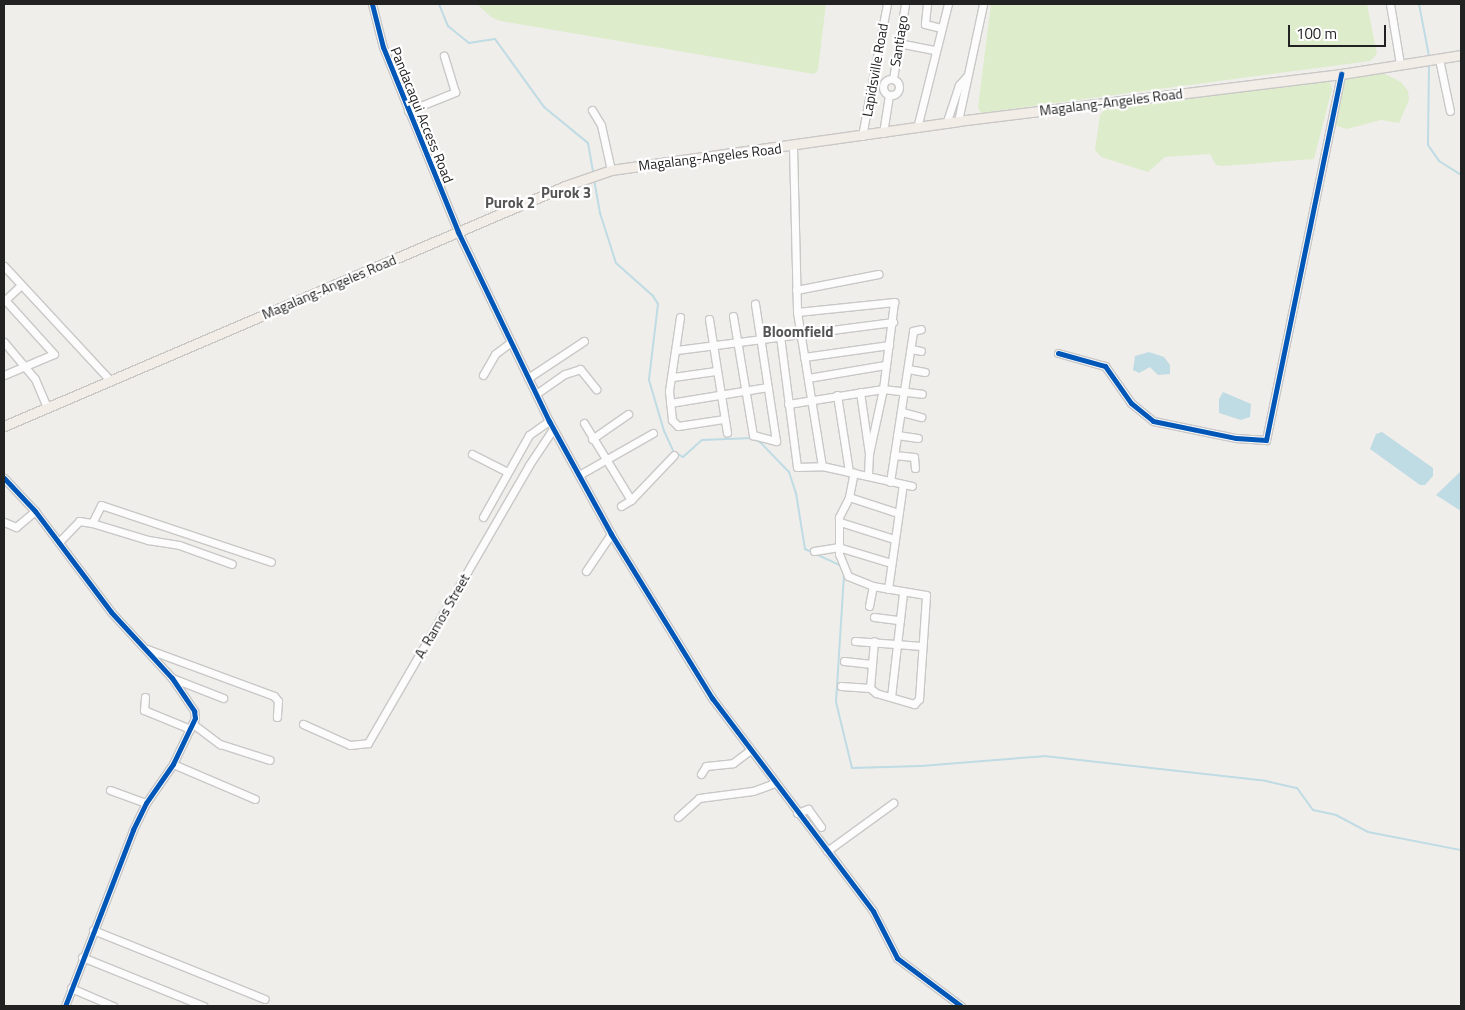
<!DOCTYPE html>
<style>
body{margin:0}
#map{position:relative;width:1465px;height:1010px;overflow:hidden;background:#f0eeeb;font-family:"Titillium Web",sans-serif}
div>[style]{position:absolute}
[style*='--x']{left:calc(var(--x)*1px);top:calc(var(--y)*1px);width:calc(var(--w)*1px);rotate:calc(var(--a)*1deg)}
.grass>*{inset:0;background:#ddeccb}
.water>*{inset:0;background:#bfdbe3}
.stream>*{height:2px;margin:-1px;padding:0 1px;transform-origin:1px;border-radius:1px;background:#bfdbe3}
.roads{filter:drop-shadow(1px 0 #c9c8c7) drop-shadow(-1px 0 #c9c8c7) drop-shadow(0 1px #c9c8c7) drop-shadow(0 -1px #c9c8c7)}
.minor>*{height:7px;margin:-3.5px;padding:0 3.5px;transform-origin:3.5px;border-radius:3.5px;background:#fdfcfc}
.minor>.ring{margin:-3.5px;padding:0;box-sizing:content-box;background:none;border:7px solid #fdfcfc;border-radius:50%}
.major>*{height:9px;margin:-4.5px;padding:0 4.5px;transform-origin:4.5px;border-radius:4.5px;background:#f3ede7}
.cycleway>*{height:5px;margin:-2.5px;padding:0 2.5px;transform-origin:2.5px;border-radius:2.5px;background:#0057b8}
span{translate:-50% -50%;white-space:nowrap;text-align:center;line-height:1.15;-webkit-text-stroke:4.5px #fff;paint-order:stroke}
.street-label{font-size:14px;color:#222}
.neighbourhood-label{font-size:15px;color:#555;font-weight:700}
.frame{position:absolute;inset:0;border:5px solid #222;pointer-events:none}
.scale{position:absolute;left:1288px;top:25px;width:98px;height:22px;box-sizing:border-box;border:2px solid #222;border-top:0;padding-left:6px;font-size:15px;line-height:18px;white-space:nowrap;color:#222;-webkit-text-stroke:4px #fff;paint-order:stroke}
</style>
<div id="map">
<div class="grass">
<i style="clip-path:polygon(477px 4px,826px 4px,818px 70px,814px 74px,500px 21px,491px 17px)"></i>
<i style="clip-path:polygon(991px 4px,1367px 4px,1377px 54px,1370px 61px,981px 113px,978px 107px)"></i>
<i style="clip-path:polygon(1381px 72px,1401px 82px,1408px 91px,1409px 100px,1399px 123px,1381px 120px,1347px 129px,1336px 126px,1344px 78px)"></i>
<i style="clip-path:polygon(1323px 81px,1330px 82px,1332px 89px,1314px 159px,1222px 166px,1216px 165px,1210px 154px,1165px 157px,1148px 172px,1101px 157px,1095px 150px,1100px 115px,1105px 109px)"></i>
</div>
<div class="water">
<i style="clip-path:polygon(1149px 352px,1164px 357px,1170px 365px,1170px 374px,1158px 375px,1150px 367px,1139px 373px,1133px 370px,1135px 356px)"></i>
<i style="clip-path:polygon(1223px 392px,1251px 404px,1250px 417px,1241px 420px,1219px 413px,1219px 399px)"></i>
<i style="clip-path:polygon(1382px 432px,1433px 468px,1433px 476px,1425px 485px,1420px 485px,1370px 449px,1376px 434px)"></i>
<i style="clip-path:polygon(1461px 471px,1461px 511px,1436px 495px)"></i>
</div>
<div class="stream">
<i style="--x:439;--y:4;--w:24;--a:68"></i>
<i style="--x:448;--y:26;--w:27;--a:39"></i>
<i style="--x:469;--y:43;--w:26;--a:-9"></i>
<i style="--x:495;--y:39;--w:84;--a:54.2"></i>
<i style="--x:544;--y:107;--w:57;--a:39.3"></i>
<i style="--x:588;--y:143;--w:29;--a:80"></i>
<i style="--x:1419;--y:4;--w:53;--a:79.1"></i>
<i style="--x:1429;--y:63;--w:82;--a:90.7"></i>
<i style="--x:1428;--y:145;--w:19;--a:55"></i>
<i style="--x:1439;--y:161;--w:26;--a:32"></i>
<i style="--x:594;--y:179;--w:35;--a:80"></i>
<i style="--x:600;--y:213;--w:52;--a:72.3"></i>
<i style="--x:616;--y:263;--w:50;--a:41.7"></i>
<i style="--x:653;--y:296;--w:9;--a:58"></i>
<i style="--x:658;--y:304;--w:77;--a:96.8"></i>
<i style="--x:649;--y:380;--w:53;--a:73.6"></i>
<i style="--x:664;--y:431;--w:23;--a:65"></i>
<i style="--x:674;--y:452;--w:10;--a:29"></i>
<i style="--x:683;--y:457;--w:25;--a:-42"></i>
<i style="--x:702;--y:440;--w:50;--a:-2.3"></i>
<i style="--x:752;--y:438;--w:9;--a:27"></i>
<i style="--x:760;--y:442;--w:42;--a:46"></i>
<i style="--x:789;--y:472;--w:22;--a:72"></i>
<i style="--x:796;--y:493;--w:57;--a:80.9"></i>
<i style="--x:805;--y:549;--w:40;--a:25"></i>
<i style="--x:844;--y:575;--w:127;--a:93.6"></i>
<i style="--x:836;--y:702;--w:68;--a:76.4"></i>
<i style="--x:852;--y:768;--w:69;--a:-1.7"></i>
<i style="--x:921;--y:766;--w:123;--a:-4.6"></i>
<i style="--x:1044;--y:756;--w:223;--a:6.4"></i>
<i style="--x:1266;--y:781;--w:32;--a:13"></i>
<i style="--x:1297;--y:788;--w:27;--a:54"></i>
<i style="--x:1313;--y:810;--w:24;--a:12"></i>
<i style="--x:1336;--y:815;--w:36;--a:28"></i>
<i style="--x:1368;--y:832;--w:95;--a:11"></i>
</div>
<div class="roads">
<div class="minor">
<i style="--x:372;--y:4;--w:44;--a:75.7"></i>
<i style="--x:383;--y:47;--w:200;--a:67.9"></i>
<i style="--x:458;--y:232;--w:210;--a:64.3"></i>
<i style="--x:549;--y:421;--w:129;--a:61.2"></i>
<i style="--x:611;--y:534;--w:193;--a:58.4"></i>
<i style="--x:712;--y:698;--w:267;--a:52.9"></i>
<i style="--x:873;--y:911;--w:53;--a:62.9"></i>
<i style="--x:897;--y:958;--w:80;--a:36.9"></i>
<i style="--x:927;--y:4;--w:20;--a:96"></i>
<i style="--x:925;--y:24;--w:16;--a:14"></i>
<i style="--x:1390;--y:4;--w:61;--a:80.5"></i>
<i style="--x:898;--y:43;--w:38;--a:11"></i>
<i style="--x:1439;--y:59;--w:53;--a:78.1"></i>
<i class="ring" style="left:883px;top:79px;width:9px;height:9px"></i>
<i style="--x:893;--y:79;--w:76;--a:-80.9"></i>
<i style="--x:592;--y:110;--w:17;--a:59"></i>
<i style="--x:601;--y:125;--w:46;--a:77.5"></i>
<i style="--x:408;--y:111;--w:51;--a:-22"></i>
<i style="--x:455;--y:92;--w:38;--a:-107"></i>
<i style="--x:958;--y:121;--w:120;--a:-77.9"></i>
<i style="--x:946;--y:124;--w:41;--a:-71.6"></i>
<i style="--x:959;--y:85;--w:11;--a:-49"></i>
<i style="--x:917;--y:128;--w:128;--a:-76"></i>
<i style="--x:883;--y:133;--w:37;--a:-81"></i>
<i style="--x:862;--y:136;--w:134;--a:-79.3"></i>
<i style="--x:793;--y:146;--w:166;--a:88.6"></i>
<i style="--x:797;--y:312;--w:156;--a:80.8"></i>
<i style="--x:4;--y:266;--w:156;--a:47.1"></i>
<i style="--x:796;--y:290;--w:84;--a:-11"></i>
<i style="--x:4;--y:301;--w:23;--a:-43"></i>
<i style="--x:797;--y:312;--w:98;--a:-5.9"></i>
<i style="--x:894;--y:302;--w:88;--a:97.2"></i>
<i style="--x:883;--y:389;--w:66;--a:102.2"></i>
<i style="--x:733;--y:316;--w:121;--a:80.5"></i>
<i style="--x:753;--y:435;--w:24;--a:15"></i>
<i style="--x:776;--y:441;--w:139;--a:-98.7"></i>
<i style="--x:680;--y:317;--w:75;--a:98.5"></i>
<i style="--x:669;--y:391;--w:29;--a:84"></i>
<i style="--x:672;--y:420;--w:8;--a:45"></i>
<i style="--x:678;--y:426;--w:47;--a:-8.7"></i>
<i style="--x:709;--y:319;--w:115;--a:81"></i>
<i style="--x:780;--y:336;--w:132;--a:82.6"></i>
<i style="--x:797;--y:467;--w:25;--a:-2"></i>
<i style="--x:822;--y:466;--w:92;--a:12.5"></i>
<i style="--x:4;--y:342;--w:48;--a:50"></i>
<i style="--x:35;--y:379;--w:30;--a:67"></i>
<i style="--x:911;--y:349;--w:10;--a:11"></i>
<i style="--x:677;--y:350;--w:218;--a:-7.4"></i>
<i style="--x:1058;--y:353;--w:49;--a:15.5"></i>
<i style="--x:1105;--y:366;--w:45;--a:54.9"></i>
<i style="--x:1131;--y:403;--w:28;--a:39"></i>
<i style="--x:1153;--y:421;--w:85;--a:11.6"></i>
<i style="--x:1236;--y:438;--w:30;--a:4"></i>
<i style="--x:1266;--y:440;--w:374;--a:-78.4"></i>
<i style="--x:804;--y:357;--w:86;--a:-8"></i>
<i style="--x:908;--y:369;--w:17;--a:10"></i>
<i style="--x:4;--y:375;--w:54;--a:-22.8"></i>
<i style="--x:54;--y:354;--w:73;--a:-132.2"></i>
<i style="--x:483;--y:375;--w:24;--a:-60"></i>
<i style="--x:495;--y:354;--w:20;--a:-37"></i>
<i style="--x:673;--y:377;--w:43;--a:-7.9"></i>
<i style="--x:528;--y:378;--w:67;--a:-33.5"></i>
<i style="--x:808;--y:378;--w:78;--a:-9.6"></i>
<i style="--x:860;--y:392;--w:63;--a:81.7"></i>
<i style="--x:869;--y:454;--w:22;--a:93"></i>
<i style="--x:536;--y:394;--w:35;--a:-35"></i>
<i style="--x:565;--y:374;--w:16;--a:-18"></i>
<i style="--x:580;--y:369;--w:26;--a:51"></i>
<i style="--x:837;--y:395;--w:78;--a:81.1"></i>
<i style="--x:670;--y:403;--w:99;--a:-9.3"></i>
<i style="--x:788;--y:404;--w:96;--a:-9"></i>
<i style="--x:883;--y:389;--w:39;--a:7"></i>
<i style="--x:902;--y:412;--w:20;--a:15"></i>
<i style="--x:584;--y:423;--w:90;--a:58.6"></i>
<i style="--x:631;--y:500;--w:62;--a:-46.3"></i>
<i style="--x:897;--y:435;--w:21;--a:8"></i>
<i style="--x:592;--y:439;--w:44;--a:-34.8"></i>
<i style="--x:472;--y:454;--w:39;--a:27"></i>
<i style="--x:894;--y:455;--w:20;--a:6"></i>
<i style="--x:914;--y:457;--w:11;--a:85"></i>
<i style="--x:579;--y:475;--w:85;--a:-29.6"></i>
<i style="--x:4;--y:478;--w:45;--a:46.8"></i>
<i style="--x:35;--y:511;--w:126;--a:53"></i>
<i style="--x:111;--y:612;--w:90;--a:47.3"></i>
<i style="--x:172;--y:678;--w:40;--a:56"></i>
<i style="--x:194;--y:711;--w:7;--a:82"></i>
<i style="--x:195;--y:718;--w:51;--a:115.6"></i>
<i style="--x:173;--y:764;--w:47;--a:124.7"></i>
<i style="--x:146;--y:803;--w:30;--a:116"></i>
<i style="--x:133;--y:830;--w:189;--a:111.1"></i>
<i style="--x:890;--y:482;--w:153;--a:-81.3"></i>
<i style="--x:913;--y:331;--w:8;--a:-14"></i>
<i style="--x:849;--y:497;--w:52;--a:18.1"></i>
<i style="--x:621;--y:506;--w:12;--a:-31"></i>
<i style="--x:483;--y:517;--w:94;--a:-60.7"></i>
<i style="--x:529;--y:435;--w:24;--a:-35"></i>
<i style="--x:4;--y:522;--w:13;--a:23"></i>
<i style="--x:16;--y:527;--w:25;--a:-40"></i>
<i style="--x:840;--y:522;--w:57;--a:17.5"></i>
<i style="--x:92;--y:523;--w:59;--a:16.9"></i>
<i style="--x:148;--y:540;--w:31;--a:9"></i>
<i style="--x:179;--y:545;--w:56;--a:19.7"></i>
<i style="--x:59;--y:542;--w:29;--a:-46"></i>
<i style="--x:79;--y:521;--w:13;--a:9"></i>
<i style="--x:92;--y:523;--w:20;--a:-63"></i>
<i style="--x:101;--y:505;--w:179;--a:18.5"></i>
<i style="--x:814;--y:551;--w:24;--a:-9"></i>
<i style="--x:838;--y:547;--w:55;--a:16.8"></i>
<i style="--x:586;--y:571;--w:45;--a:-56"></i>
<i style="--x:888;--y:589;--w:106;--a:-81.9"></i>
<i style="--x:869;--y:606;--w:20;--a:-79"></i>
<i style="--x:874;--y:617;--w:26;--a:7"></i>
<i style="--x:855;--y:641;--w:67;--a:4.3"></i>
<i style="--x:147;--y:649;--w:135;--a:20.3"></i>
<i style="--x:274;--y:696;--w:6;--a:51"></i>
<i style="--x:278;--y:701;--w:16;--a:94"></i>
<i style="--x:844;--y:661;--w:28;--a:6"></i>
<i style="--x:172;--y:678;--w:55;--a:21.4"></i>
<i style="--x:841;--y:686;--w:29;--a:4"></i>
<i style="--x:870;--y:688;--w:8;--a:40"></i>
<i style="--x:876;--y:693;--w:40;--a:16"></i>
<i style="--x:914;--y:704;--w:7;--a:-45"></i>
<i style="--x:919;--y:699;--w:104;--a:-86.1"></i>
<i style="--x:926;--y:595;--w:54;--a:-170.4"></i>
<i style="--x:873;--y:586;--w:27;--a:-158"></i>
<i style="--x:848;--y:576;--w:24;--a:-112"></i>
<i style="--x:839;--y:554;--w:37;--a:-90"></i>
<i style="--x:839;--y:517;--w:22;--a:-63"></i>
<i style="--x:849;--y:497;--w:25;--a:-79"></i>
<i style="--x:870;--y:688;--w:47;--a:-85.1"></i>
<i style="--x:145;--y:697;--w:13;--a:94"></i>
<i style="--x:144;--y:710;--w:50;--a:22.4"></i>
<i style="--x:891;--y:697;--w:105;--a:-83.4"></i>
<i style="--x:193;--y:724;--w:34;--a:37"></i>
<i style="--x:220;--y:744;--w:52;--a:17.7"></i>
<i style="--x:303;--y:724;--w:51;--a:24.1"></i>
<i style="--x:350;--y:745;--w:18;--a:-6"></i>
<i style="--x:368;--y:743;--w:321;--a:-59.9"></i>
<i style="--x:529;--y:465;--w:43;--a:-56.3"></i>
<i style="--x:173;--y:764;--w:89;--a:23.1"></i>
<i style="--x:701;--y:774;--w:9;--a:-58"></i>
<i style="--x:706;--y:766;--w:27;--a:-6"></i>
<i style="--x:733;--y:763;--w:21;--a:-37"></i>
<i style="--x:110;--y:790;--w:38;--a:20"></i>
<i style="--x:797;--y:813;--w:12;--a:-20"></i>
<i style="--x:808;--y:809;--w:22;--a:54"></i>
<i style="--x:678;--y:817;--w:28;--a:-42"></i>
<i style="--x:699;--y:798;--w:54;--a:-7.4"></i>
<i style="--x:753;--y:791;--w:23;--a:-20"></i>
<i style="--x:827;--y:851;--w:82;--a:-36"></i>
<i style="--x:93;--y:930;--w:185;--a:21.9"></i>
<i style="--x:82;--y:957;--w:131;--a:22"></i>
<i style="--x:71;--y:988;--w:46;--a:23.2"></i>
</div>
<div class="major">
<i style="--x:4;--y:426;--w:610;--a:-23.16"></i>
<i style="--x:565;--y:186;--w:49;--a:-19.2"></i>
<i style="--x:611;--y:170;--w:350;--a:-8"></i>
<i style="--x:958;--y:121;--w:386;--a:-7"></i>
<i style="--x:1341;--y:74;--w:121;--a:-9"></i>
</div>
</div>
<div class="cycleway">
<i style="--x:372;--y:4;--w:44;--a:75.7"></i>
<i style="--x:383;--y:47;--w:200;--a:67.9"></i>
<i style="--x:458;--y:232;--w:210;--a:64.3"></i>
<i style="--x:549;--y:421;--w:129;--a:61.2"></i>
<i style="--x:611;--y:534;--w:193;--a:58.4"></i>
<i style="--x:712;--y:698;--w:267;--a:52.9"></i>
<i style="--x:873;--y:911;--w:53;--a:62.9"></i>
<i style="--x:897;--y:958;--w:80;--a:36.9"></i>
<i style="--x:1058;--y:353;--w:49;--a:15.5"></i>
<i style="--x:1105;--y:366;--w:45;--a:54.9"></i>
<i style="--x:1131;--y:403;--w:28;--a:39"></i>
<i style="--x:1153;--y:421;--w:85;--a:11.6"></i>
<i style="--x:1236;--y:438;--w:30;--a:4"></i>
<i style="--x:1266;--y:440;--w:374;--a:-78.4"></i>
<i style="--x:4;--y:478;--w:45;--a:46.8"></i>
<i style="--x:35;--y:511;--w:126;--a:53"></i>
<i style="--x:111;--y:612;--w:90;--a:47.3"></i>
<i style="--x:172;--y:678;--w:40;--a:56"></i>
<i style="--x:194;--y:711;--w:7;--a:82"></i>
<i style="--x:195;--y:718;--w:51;--a:115.6"></i>
<i style="--x:173;--y:764;--w:47;--a:124.7"></i>
<i style="--x:146;--y:803;--w:30;--a:116"></i>
<i style="--x:133;--y:830;--w:189;--a:111.1"></i>
</div>
<div class="street-label">
<span style="left:899px;top:41px;rotate:-81deg">Santiago</span>
<span style="left:875px;top:70px;rotate:-80deg">Lapidsville Road</span>
<span style="left:1111px;top:102px;rotate:-7deg">Magalang-Angeles Road</span>
<span style="left:422px;top:115px;rotate:68deg">Pandacaqui Access Road</span>
<span style="left:710px;top:157px;rotate:-7deg">Magalang-Angeles Road</span>
<span style="left:329px;top:287px;rotate:-23deg">Magalang-Angeles Road</span>
<span style="left:442px;top:616px;rotate:-60deg">A. Ramos Street</span>
</div>
<div class="neighbourhood-label">
<span style="left:566px;top:193px">Purok 3</span>
<span style="left:510px;top:203px">Purok 2</span>
<span style="left:798px;top:332px">Bloomfield</span>
</div>
<div class="frame"></div>
<div class="scale">100 m</div>
</div>
